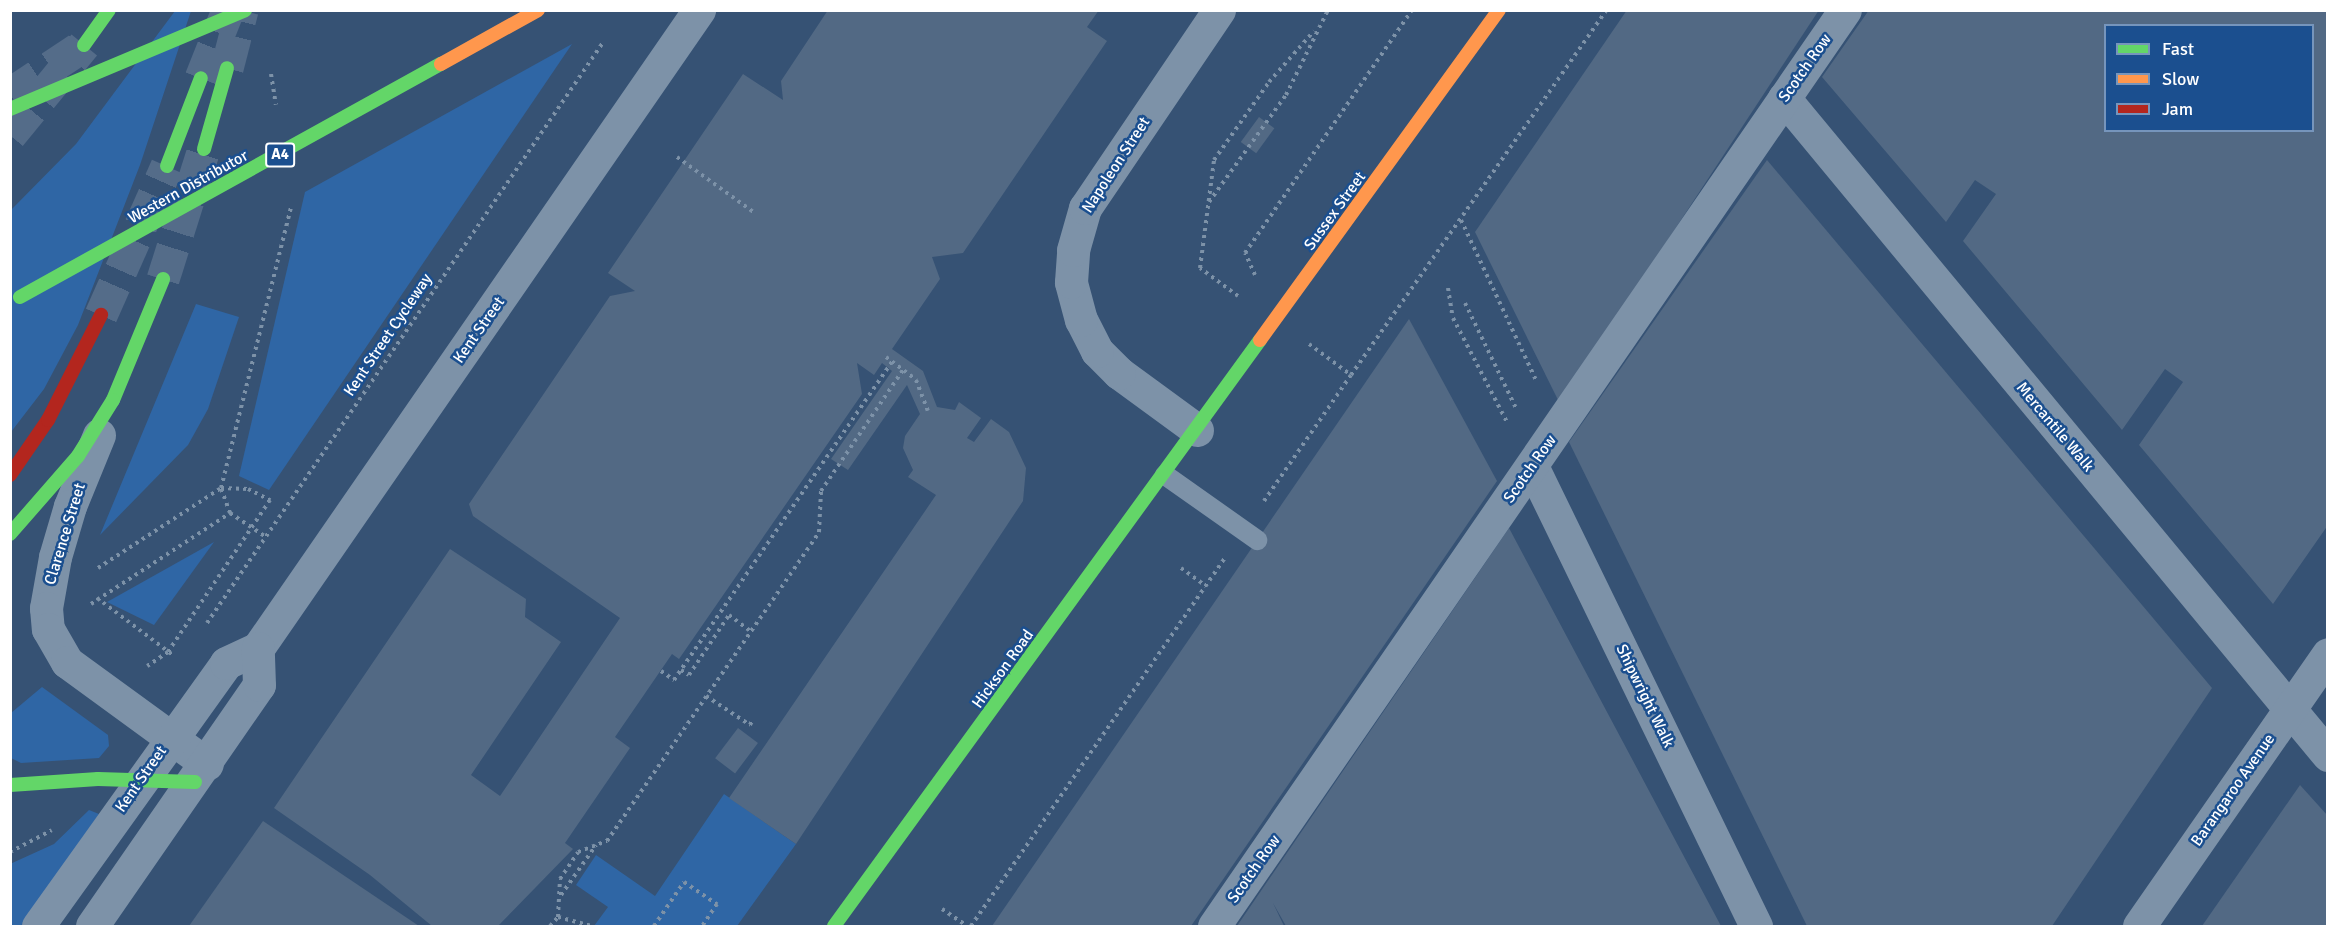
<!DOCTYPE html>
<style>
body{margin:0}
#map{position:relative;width:2338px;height:937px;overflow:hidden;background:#365274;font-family:Signika,sans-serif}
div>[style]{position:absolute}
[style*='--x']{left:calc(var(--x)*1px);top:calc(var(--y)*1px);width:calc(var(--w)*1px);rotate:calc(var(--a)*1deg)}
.green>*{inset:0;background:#2f66a5}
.building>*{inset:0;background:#526984;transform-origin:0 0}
.secondary-tunnel>*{height:33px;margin-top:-16.5px;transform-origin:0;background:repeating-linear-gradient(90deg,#546c89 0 33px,transparent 0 49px)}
.highway-tunnel>*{height:33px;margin-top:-16.5px;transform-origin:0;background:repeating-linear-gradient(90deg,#546c89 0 33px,transparent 0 49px)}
.path>*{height:4px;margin-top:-2px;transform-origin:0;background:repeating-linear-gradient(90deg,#7d92a8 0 3px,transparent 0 7.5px)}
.lane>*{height:20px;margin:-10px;padding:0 10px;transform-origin:10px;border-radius:10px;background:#7d92a8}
.street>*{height:33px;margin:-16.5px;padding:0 16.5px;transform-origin:16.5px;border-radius:16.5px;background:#7d92a8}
.fast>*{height:14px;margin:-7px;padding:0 7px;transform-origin:7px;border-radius:7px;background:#63d668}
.slow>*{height:14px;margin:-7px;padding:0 7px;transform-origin:7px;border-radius:7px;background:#ff974d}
.jam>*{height:14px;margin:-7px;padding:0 7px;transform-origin:7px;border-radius:7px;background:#b3261e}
.fast-bridge>*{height:14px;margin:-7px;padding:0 7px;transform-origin:7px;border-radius:7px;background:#63d668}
.slow-bridge>*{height:14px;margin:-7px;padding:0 7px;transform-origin:7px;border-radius:7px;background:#ff974d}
span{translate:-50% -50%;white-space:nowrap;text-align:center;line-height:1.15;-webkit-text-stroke:5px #1b4f8f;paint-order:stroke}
.shield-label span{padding:2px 4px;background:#1b4f8f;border:2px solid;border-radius:4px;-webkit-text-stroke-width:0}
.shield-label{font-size:15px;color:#fff;font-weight:700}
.street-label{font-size:16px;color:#fff}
.frame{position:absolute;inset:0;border:12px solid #fff;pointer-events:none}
.legend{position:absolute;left:2104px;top:24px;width:210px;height:108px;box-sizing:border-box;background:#1b4f8f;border:2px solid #7695bc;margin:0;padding:8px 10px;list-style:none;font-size:18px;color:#fff}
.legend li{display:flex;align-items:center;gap:12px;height:30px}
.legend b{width:30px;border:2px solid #7695bc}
</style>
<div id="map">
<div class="green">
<i style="clip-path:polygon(175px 11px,191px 11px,140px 165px,78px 325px,44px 389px,11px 432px,10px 211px,76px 144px)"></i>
<i style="clip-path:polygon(572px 44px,269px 490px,239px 476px,305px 192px)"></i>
<i style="clip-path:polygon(196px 304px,239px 317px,208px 409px,188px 445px,100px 535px)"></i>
<i style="clip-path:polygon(214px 542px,154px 625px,107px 602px)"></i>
<i style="clip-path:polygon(42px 687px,108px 735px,109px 746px,99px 758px,21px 763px,11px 758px,11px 713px)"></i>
<i style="clip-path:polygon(724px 794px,796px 844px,737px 926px,594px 926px,608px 907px,576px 885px,596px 855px,655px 896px)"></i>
<i style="clip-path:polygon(89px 810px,99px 814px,21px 926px,11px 926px,10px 864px,54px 844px)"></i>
</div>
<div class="building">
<i style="clip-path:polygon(828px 10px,1099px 10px,1087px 27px,1107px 41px,963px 253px,932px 257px,940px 279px,892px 349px,923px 371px,937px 407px,955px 410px,959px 402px,981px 418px,967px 438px,974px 442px,991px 419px,1009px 432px,1026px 468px,1023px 501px,796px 844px,729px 798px,936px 495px,908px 477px,913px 470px,903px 448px,905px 436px,920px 414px,907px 385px,848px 470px,831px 459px,892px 371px,882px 363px,874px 375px,857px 363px,862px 394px,679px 659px,672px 654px,615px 737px,630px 748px,565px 843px,573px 849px,498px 926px,432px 926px,370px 875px,274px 808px,450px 549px,526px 599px,525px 617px,561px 642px,471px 775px,500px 796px,620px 618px,473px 516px,469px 504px,610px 296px,635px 291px,608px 273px,743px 74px,783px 100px,781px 81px)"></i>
<i style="clip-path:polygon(1627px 10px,1819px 10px,1560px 404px,1475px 232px)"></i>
<i style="clip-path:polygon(evenodd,1869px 10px,2328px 10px,2328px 525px,2273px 604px,2139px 445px,2183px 382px,2165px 369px,2122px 430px,1963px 241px,1996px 194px,1975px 180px,1946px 222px,1822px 77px,1869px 10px,2106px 26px,2312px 26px,2312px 130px,2106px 130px,2106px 26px)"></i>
<i style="left:1259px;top:117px;width:19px;height:31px;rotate:36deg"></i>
<i style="clip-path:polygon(1767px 160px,2212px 688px,2052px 926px,1807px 926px,1569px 442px)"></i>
<i style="clip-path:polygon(1409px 319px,1497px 481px,1191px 926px,992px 926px)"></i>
<i style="clip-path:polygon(1509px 528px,1721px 926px,1286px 926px,1273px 903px,1284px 926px,1237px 926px)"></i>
<i style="left:738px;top:728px;width:25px;height:38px;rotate:37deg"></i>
<i style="clip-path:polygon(2300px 785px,2328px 816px,2328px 926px,2202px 926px)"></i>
<i style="clip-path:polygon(263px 821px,419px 926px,189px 926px)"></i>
</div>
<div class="secondary-tunnel">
<i style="--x:227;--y:68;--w:60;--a:-75.5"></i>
<i style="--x:10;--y:94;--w:89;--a:-33.5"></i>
<i style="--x:163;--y:279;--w:136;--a:-72.5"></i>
</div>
<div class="highway-tunnel">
<i style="--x:201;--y:78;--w:73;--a:-68.3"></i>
<i style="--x:10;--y:135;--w:117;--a:-50.6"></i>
<i style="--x:101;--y:315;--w:163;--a:-66.1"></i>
</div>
<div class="path">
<i style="--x:271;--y:74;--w:31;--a:81"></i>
<i style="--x:677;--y:157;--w:96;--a:35.7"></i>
<i style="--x:1209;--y:202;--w:132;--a:-54.3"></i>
<i style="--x:1286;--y:95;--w:95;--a:-63.7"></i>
<i style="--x:1461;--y:220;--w:179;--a:64.9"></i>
<i style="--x:1255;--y:275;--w:24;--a:-114"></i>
<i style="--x:1245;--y:253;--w:295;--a:-55.5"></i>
<i style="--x:1448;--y:288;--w:30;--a:81"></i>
<i style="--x:1453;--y:318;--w:119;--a:62.6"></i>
<i style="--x:1238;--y:296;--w:47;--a:-143.6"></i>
<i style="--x:1200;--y:268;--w:109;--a:-82.6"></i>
<i style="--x:1214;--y:160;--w:95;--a:-54.8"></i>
<i style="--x:1269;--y:82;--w:68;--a:-48.6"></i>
<i style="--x:1465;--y:303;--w:119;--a:64.1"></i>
<i style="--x:1309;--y:344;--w:52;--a:36.4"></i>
<i style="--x:1351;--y:375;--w:446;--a:-55"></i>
<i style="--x:886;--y:357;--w:38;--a:37"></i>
<i style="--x:916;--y:380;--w:33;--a:69"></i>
<i style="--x:1264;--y:501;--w:153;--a:-55.4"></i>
<i style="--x:230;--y:513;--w:27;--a:-110"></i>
<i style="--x:221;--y:488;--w:290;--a:-76"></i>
<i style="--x:98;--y:568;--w:147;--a:-33"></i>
<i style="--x:221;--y:488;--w:27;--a:2"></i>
<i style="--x:248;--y:489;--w:25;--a:27"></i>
<i style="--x:270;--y:500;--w:183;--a:123.9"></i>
<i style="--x:168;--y:652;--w:25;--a:146"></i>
<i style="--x:1181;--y:568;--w:31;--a:36"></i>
<i style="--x:97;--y:598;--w:95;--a:36.9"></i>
<i style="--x:91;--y:604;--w:166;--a:-33.2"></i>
<i style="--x:230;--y:513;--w:43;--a:33.7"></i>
<i style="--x:207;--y:623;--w:701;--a:-55.7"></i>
<i style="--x:10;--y:660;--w:1;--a:0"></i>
<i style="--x:681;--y:670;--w:9;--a:32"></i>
<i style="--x:689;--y:675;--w:72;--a:-56.3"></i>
<i style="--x:729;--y:615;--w:26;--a:37"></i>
<i style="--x:661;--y:671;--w:16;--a:35"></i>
<i style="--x:674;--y:680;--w:386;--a:-55.6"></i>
<i style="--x:706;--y:696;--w:53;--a:33.4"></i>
<i style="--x:750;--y:725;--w:4;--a:-63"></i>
<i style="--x:10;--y:852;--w:47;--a:-27.6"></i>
<i style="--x:561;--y:895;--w:61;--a:-55"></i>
<i style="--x:942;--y:909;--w:30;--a:34"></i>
<i style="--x:558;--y:917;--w:34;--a:15"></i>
<i style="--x:550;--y:926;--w:12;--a:-48"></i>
<i style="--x:558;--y:917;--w:38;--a:-87"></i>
<i style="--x:560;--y:879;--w:32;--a:-56"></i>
<i style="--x:578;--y:852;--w:31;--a:-21"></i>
<i style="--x:607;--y:841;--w:375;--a:-55.5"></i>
<i style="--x:819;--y:532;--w:41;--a:-87.2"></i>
<i style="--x:821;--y:491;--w:146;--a:-55.9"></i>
<i style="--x:654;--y:926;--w:53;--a:-55.7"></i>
<i style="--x:684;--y:882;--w:40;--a:34"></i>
<i style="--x:717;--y:904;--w:27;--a:124"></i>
<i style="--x:971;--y:926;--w:446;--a:-55.4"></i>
</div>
<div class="lane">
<i style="--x:1165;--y:475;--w:113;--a:35.2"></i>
</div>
<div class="street">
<i style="--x:1784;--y:98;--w:853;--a:50.38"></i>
<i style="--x:1197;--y:430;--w:97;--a:-143.8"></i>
<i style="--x:1119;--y:373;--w:31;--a:-135"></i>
<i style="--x:1097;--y:351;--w:35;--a:-117"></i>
<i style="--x:1081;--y:320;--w:39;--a:-105"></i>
<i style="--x:1071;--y:282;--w:32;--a:-86"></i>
<i style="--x:1073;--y:250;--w:44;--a:-74.1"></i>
<i style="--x:1085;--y:208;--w:239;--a:-55.9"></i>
<i style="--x:99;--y:435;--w:77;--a:112.2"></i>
<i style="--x:70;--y:506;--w:53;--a:106.4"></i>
<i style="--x:55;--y:557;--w:52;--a:100"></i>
<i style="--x:46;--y:608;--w:21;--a:85"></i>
<i style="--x:48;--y:629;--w:38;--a:60"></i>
<i style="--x:67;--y:662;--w:173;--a:36.1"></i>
<i style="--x:1532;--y:466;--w:512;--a:64.04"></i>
<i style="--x:38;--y:926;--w:323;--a:-54.4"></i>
<i style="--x:226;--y:663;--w:35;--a:-25"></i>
<i style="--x:258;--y:648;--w:776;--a:-55.35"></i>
<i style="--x:92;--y:926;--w:293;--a:-55.3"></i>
<i style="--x:259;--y:685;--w:37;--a:-92"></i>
<i style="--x:1214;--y:926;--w:1112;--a:-55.44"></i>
<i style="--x:2139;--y:926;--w:331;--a:-55.2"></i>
</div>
<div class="fast">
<i style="--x:84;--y:45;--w:43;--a:-54.5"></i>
<i style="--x:204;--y:149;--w:84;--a:-74.1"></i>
<i style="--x:167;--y:166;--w:94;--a:-68.9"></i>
<i style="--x:113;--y:400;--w:131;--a:-67.5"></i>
<i style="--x:10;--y:534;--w:103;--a:-48.9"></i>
<i style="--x:78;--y:456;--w:66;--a:-58"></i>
<i style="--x:10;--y:785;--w:88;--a:-3.9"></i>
<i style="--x:98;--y:779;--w:97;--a:1.8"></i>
<i style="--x:834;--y:926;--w:724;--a:-53.98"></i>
</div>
<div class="slow">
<i style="--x:1260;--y:340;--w:407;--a:-54.1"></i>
</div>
<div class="jam">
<i style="--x:10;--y:475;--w:67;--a:-55.4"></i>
<i style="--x:48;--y:420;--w:118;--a:-63.2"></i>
</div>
<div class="fast-bridge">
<i style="--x:10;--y:109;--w:255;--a:-22.8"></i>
<i style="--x:20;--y:297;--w:481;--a:-29"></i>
</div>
<div class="slow-bridge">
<i style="--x:441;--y:64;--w:111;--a:-29.1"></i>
</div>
<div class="shield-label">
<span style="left:280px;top:155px">A4</span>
</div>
<div class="street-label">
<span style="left:1805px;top:68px;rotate:-55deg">Scotch Row</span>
<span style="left:1116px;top:165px;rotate:-57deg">Napoleon Street</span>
<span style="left:188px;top:187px;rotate:-29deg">Western Distributor</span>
<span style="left:1335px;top:211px;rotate:-54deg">Sussex Street</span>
<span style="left:479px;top:330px;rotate:-55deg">Kent Street</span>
<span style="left:388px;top:335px;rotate:-56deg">Kent Street Cycleway</span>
<span style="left:2055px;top:427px;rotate:50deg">Mercantile Walk</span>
<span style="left:1530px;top:469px;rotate:-55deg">Scotch Row</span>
<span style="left:65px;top:534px;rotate:-73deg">Clarence Street</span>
<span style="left:1003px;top:669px;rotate:-54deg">Hickson Road</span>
<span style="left:1645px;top:696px;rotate:64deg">Shipwright Walk</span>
<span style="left:141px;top:779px;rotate:-55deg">Kent Street</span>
<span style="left:2233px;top:790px;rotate:-55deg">Barangaroo Avenue</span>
<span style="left:1254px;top:869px;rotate:-55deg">Scotch Row</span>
</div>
<div class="frame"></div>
<ul class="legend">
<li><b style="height:8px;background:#63d668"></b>Fast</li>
<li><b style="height:8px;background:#ff974d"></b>Slow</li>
<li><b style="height:8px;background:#b3261e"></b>Jam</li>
</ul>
</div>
